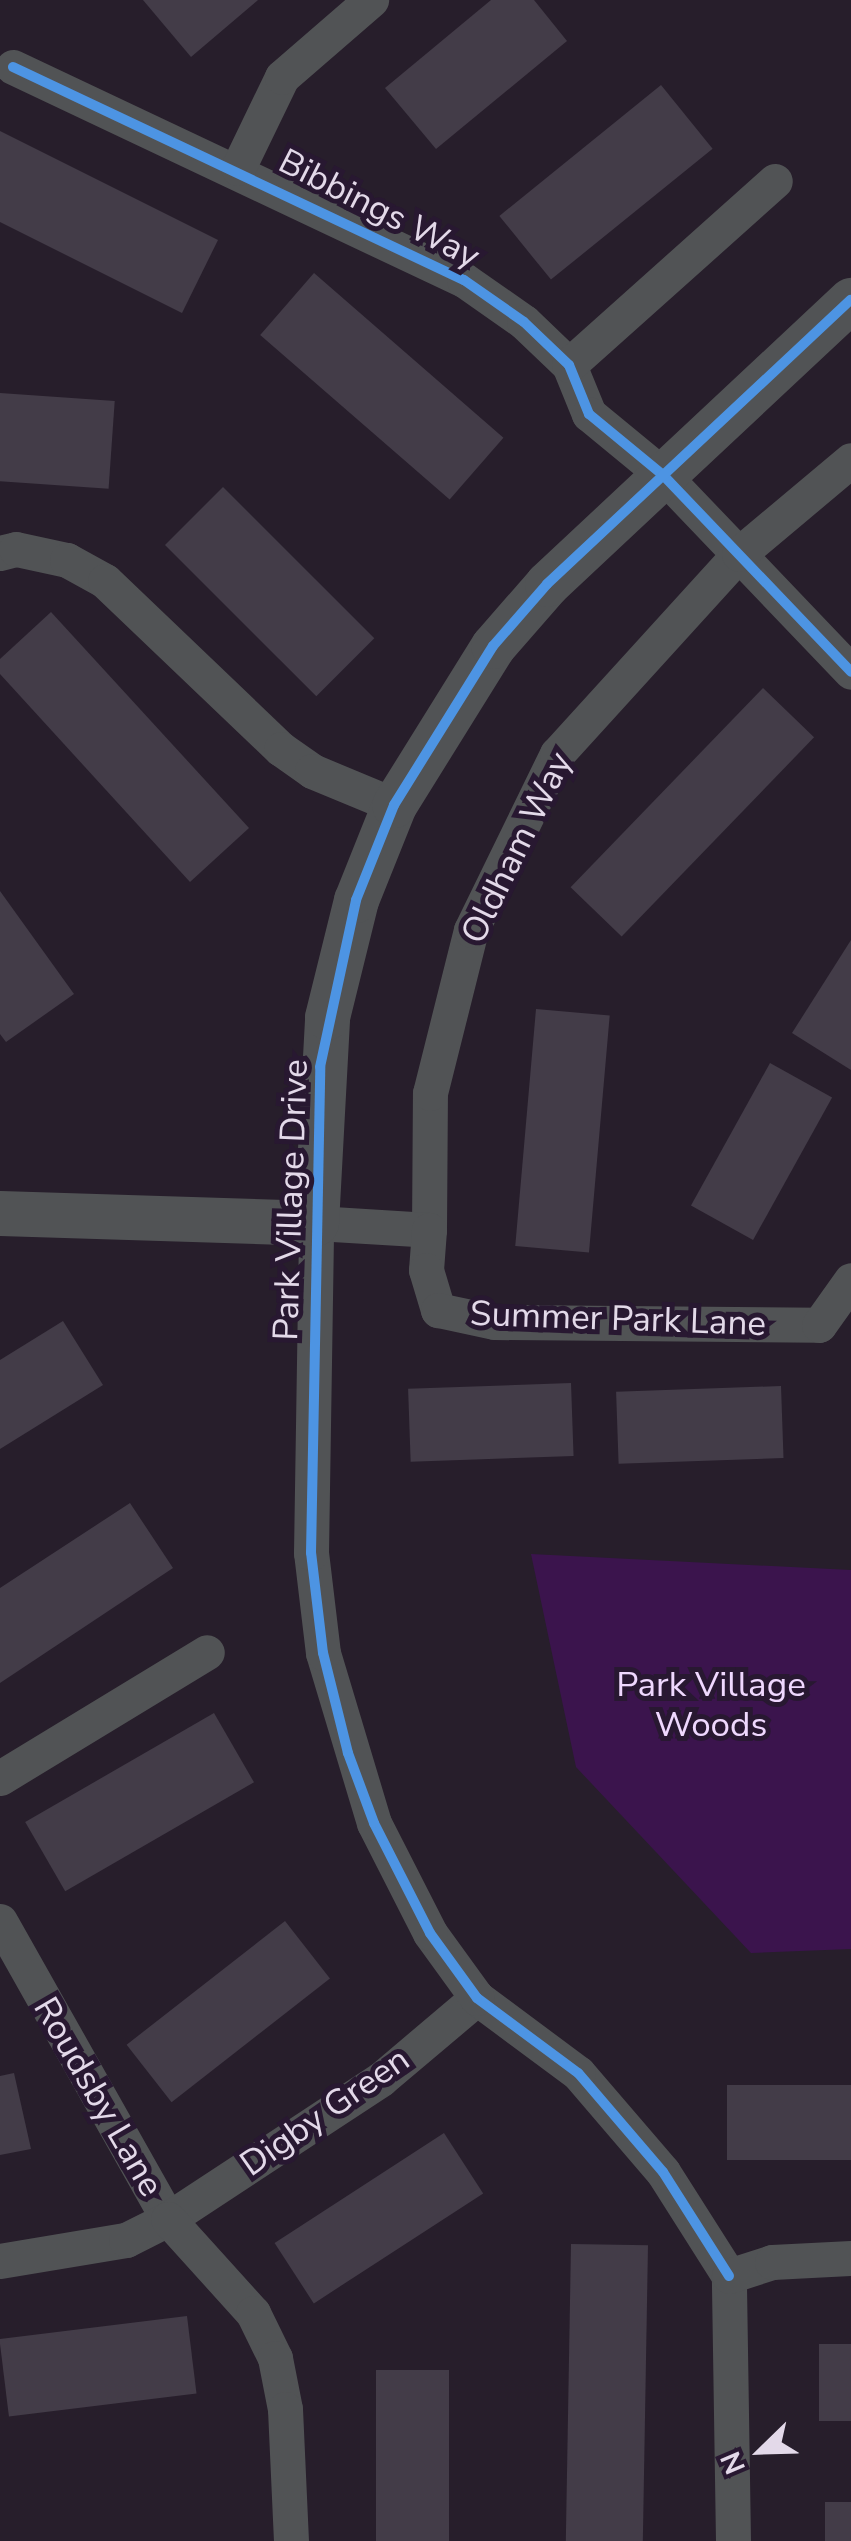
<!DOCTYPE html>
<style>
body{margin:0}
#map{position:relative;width:851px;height:2541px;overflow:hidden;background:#271e2b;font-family:"Nunito Sans",sans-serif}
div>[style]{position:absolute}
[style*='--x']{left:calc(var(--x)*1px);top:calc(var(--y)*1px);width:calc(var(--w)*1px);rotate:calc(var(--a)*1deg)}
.green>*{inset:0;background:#3b144d}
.building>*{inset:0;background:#433c48;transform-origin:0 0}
.minor>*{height:35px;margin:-17.5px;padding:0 17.5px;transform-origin:17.5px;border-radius:17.5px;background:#515355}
.tertiary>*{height:45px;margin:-22.5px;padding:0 22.5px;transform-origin:22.5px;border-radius:22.5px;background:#515355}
.cycleway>*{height:10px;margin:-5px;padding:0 5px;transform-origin:5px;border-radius:5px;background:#4d94e3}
span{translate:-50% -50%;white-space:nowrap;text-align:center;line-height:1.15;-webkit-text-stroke:10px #281831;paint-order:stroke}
.street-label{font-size:35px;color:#e3d9e9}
.park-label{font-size:35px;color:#efd8fe}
.north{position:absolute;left:711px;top:2401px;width:100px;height:100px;-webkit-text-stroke:8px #281831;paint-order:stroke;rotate:247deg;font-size:28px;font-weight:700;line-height:40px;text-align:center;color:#e3d9e9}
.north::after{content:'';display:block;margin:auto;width:35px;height:45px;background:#e3d9e9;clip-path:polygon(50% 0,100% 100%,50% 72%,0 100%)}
</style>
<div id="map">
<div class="green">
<i style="clip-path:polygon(531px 1554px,851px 1570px,851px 1949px,751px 1953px,576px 1767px)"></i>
</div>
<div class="building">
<i style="clip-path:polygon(143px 0,258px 0,191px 57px)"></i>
<i style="clip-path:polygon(491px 0,534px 0,567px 41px,436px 149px,385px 88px)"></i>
<i style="left:661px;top:85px;width:82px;height:208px;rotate:51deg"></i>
<i style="clip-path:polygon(0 131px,218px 240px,182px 313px,0 222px)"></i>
<i style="left:314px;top:273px;width:251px;height:82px;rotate:41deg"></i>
<i style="left:0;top:393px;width:115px;height:88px;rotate:4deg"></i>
<i style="left:223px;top:487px;width:214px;height:82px;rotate:45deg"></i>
<i style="clip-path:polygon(51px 612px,249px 828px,190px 882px,0 674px,0 659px)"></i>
<i style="left:763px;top:688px;width:71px;height:277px;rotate:44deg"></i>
<i style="clip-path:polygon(0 891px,74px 994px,6px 1042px,0 1034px)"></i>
<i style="clip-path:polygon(851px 940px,851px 1070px,792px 1033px)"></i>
<i style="left:536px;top:1009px;width:74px;height:238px;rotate:5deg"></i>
<i style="left:770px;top:1063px;width:71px;height:163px;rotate:29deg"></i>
<i style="clip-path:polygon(63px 1321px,103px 1385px,0 1449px,0 1360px)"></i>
<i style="left:571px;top:1383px;width:73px;height:163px;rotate:88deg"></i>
<i style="left:781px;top:1386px;width:72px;height:165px;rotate:88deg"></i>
<i style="clip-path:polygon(130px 1503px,173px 1568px,0 1683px,0 1588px)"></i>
<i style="left:214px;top:1713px;width:80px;height:218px;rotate:60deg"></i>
<i style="left:285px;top:1921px;width:73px;height:201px;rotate:52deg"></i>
<i style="clip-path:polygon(14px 2073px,31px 2149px,0 2155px,0 2076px)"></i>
<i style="left:851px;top:2085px;width:75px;height:124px;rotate:90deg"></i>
<i style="left:444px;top:2133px;width:72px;height:202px;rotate:57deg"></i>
<i style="left:571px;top:2244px;width:77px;height:297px;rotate:1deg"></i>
<i style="left:187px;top:2316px;width:78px;height:189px;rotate:83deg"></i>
<i style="left:851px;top:2344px;width:77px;height:32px;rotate:90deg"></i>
<i style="left:376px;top:2370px;width:73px;height:171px"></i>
<i style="left:825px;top:2502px;width:26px;height:39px"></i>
</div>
<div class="minor">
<i style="--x:13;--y:67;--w:499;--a:25.3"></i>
<i style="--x:464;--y:280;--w:73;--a:35"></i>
<i style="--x:524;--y:322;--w:62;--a:43.7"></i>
<i style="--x:569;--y:365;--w:53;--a:67.8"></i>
<i style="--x:589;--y:414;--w:96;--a:39.5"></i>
<i style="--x:663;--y:475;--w:272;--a:46.3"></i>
<i style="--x:238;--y:168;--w:101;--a:-64.2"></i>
<i style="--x:282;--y:77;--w:118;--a:-40.9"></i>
<i style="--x:569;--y:365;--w:276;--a:-41.8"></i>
<i style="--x:0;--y:553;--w:16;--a:-14"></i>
<i style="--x:16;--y:549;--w:52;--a:12.2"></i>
<i style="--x:67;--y:560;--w:43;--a:28.9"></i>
<i style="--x:105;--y:581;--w:243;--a:43.7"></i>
<i style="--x:281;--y:749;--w:38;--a:35"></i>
<i style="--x:312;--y:771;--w:89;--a:22.5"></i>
<i style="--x:429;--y:1230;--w:137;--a:-89.6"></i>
<i style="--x:430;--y:1093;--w:168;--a:-75.9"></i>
<i style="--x:471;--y:930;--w:196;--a:-64"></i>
<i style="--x:557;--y:754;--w:270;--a:-47.7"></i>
<i style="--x:739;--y:554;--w:146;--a:-40"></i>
<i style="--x:0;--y:1778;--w:242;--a:-31.3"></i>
<i style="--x:0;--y:1921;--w:342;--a:60.6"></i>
<i style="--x:168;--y:2219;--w:255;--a:-33.3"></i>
<i style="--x:381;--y:2079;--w:126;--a:-40.2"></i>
<i style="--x:0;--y:2261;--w:128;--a:-9.5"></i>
<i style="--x:126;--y:2240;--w:47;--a:-26.6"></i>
<i style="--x:168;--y:2219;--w:127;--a:47.9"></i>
<i style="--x:253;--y:2313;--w:50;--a:63.9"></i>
<i style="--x:275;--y:2358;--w:52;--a:78.9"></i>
<i style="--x:285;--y:2409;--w:132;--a:87.4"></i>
<i style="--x:729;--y:2276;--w:123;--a:-122.4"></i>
<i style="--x:663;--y:2172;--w:130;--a:-130.6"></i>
<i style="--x:578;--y:2073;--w:126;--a:-143.4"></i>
<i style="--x:477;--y:1998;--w:80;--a:-125.9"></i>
<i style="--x:430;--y:1933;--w:123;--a:-117"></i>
<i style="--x:374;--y:1823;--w:177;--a:-106.7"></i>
<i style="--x:323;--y:1653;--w:101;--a:-96.8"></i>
<i style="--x:311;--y:1553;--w:330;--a:-89.1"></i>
<i style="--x:316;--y:1223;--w:113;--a:3.5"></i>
<i style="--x:429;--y:1230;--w:40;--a:94.3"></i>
<i style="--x:426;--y:1270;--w:42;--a:73.3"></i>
<i style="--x:438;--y:1310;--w:57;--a:12.1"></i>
<i style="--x:494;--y:1322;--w:325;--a:0.5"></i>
<i style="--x:819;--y:1325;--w:55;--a:-54.6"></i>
<i style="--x:733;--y:2541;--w:265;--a:-90.9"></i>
<i style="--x:729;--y:2276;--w:45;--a:-18"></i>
<i style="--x:772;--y:2262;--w:79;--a:-2.9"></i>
</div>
<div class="tertiary">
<i style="--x:0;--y:1213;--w:316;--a:1.8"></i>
<i style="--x:316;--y:1223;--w:206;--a:-86.9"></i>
<i style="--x:327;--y:1017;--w:121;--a:-76.1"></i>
<i style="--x:356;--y:900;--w:102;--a:-68.2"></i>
<i style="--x:394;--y:805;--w:187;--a:-58.1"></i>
<i style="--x:493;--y:646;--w:82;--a:-48.9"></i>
<i style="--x:547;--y:584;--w:416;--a:-43.1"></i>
</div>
<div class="cycleway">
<i style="--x:13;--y:67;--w:499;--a:25.3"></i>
<i style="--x:464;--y:280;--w:73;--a:35"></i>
<i style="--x:524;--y:322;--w:62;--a:43.7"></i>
<i style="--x:569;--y:365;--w:53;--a:67.8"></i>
<i style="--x:589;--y:414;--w:96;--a:39.5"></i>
<i style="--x:663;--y:475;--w:272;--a:46.3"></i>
<i style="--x:729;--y:2276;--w:123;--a:-122.4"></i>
<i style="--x:663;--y:2172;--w:130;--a:-130.6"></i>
<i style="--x:578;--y:2073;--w:126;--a:-143.4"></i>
<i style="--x:477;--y:1998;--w:80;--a:-125.9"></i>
<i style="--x:430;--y:1933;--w:123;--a:-117"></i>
<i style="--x:374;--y:1823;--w:75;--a:-110.4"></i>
<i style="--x:348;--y:1753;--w:103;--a:-104"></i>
<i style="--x:323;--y:1653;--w:101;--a:-96.8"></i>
<i style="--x:311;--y:1553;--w:486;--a:-88.9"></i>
<i style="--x:320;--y:1067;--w:171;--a:-77.8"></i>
<i style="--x:356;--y:900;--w:102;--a:-68.2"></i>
<i style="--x:394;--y:805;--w:187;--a:-58.1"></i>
<i style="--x:493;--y:646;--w:82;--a:-48.9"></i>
<i style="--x:547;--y:584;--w:416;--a:-43.1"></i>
</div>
<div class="street-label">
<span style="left:379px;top:209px;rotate:27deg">Bibbings Way</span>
<span style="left:517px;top:848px;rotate:-64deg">Oldham Way</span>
<span style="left:291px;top:1200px;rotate:-88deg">Park Village Drive</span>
<span style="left:618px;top:1319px;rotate:2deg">Summer Park Lane</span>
<span style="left:98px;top:2097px;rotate:60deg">Roudsby Lane</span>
<span style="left:325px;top:2112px;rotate:-35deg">Digby Green</span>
</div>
<div class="park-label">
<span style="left:711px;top:1705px">Park Village<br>Woods</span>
</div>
<div class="north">N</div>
</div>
